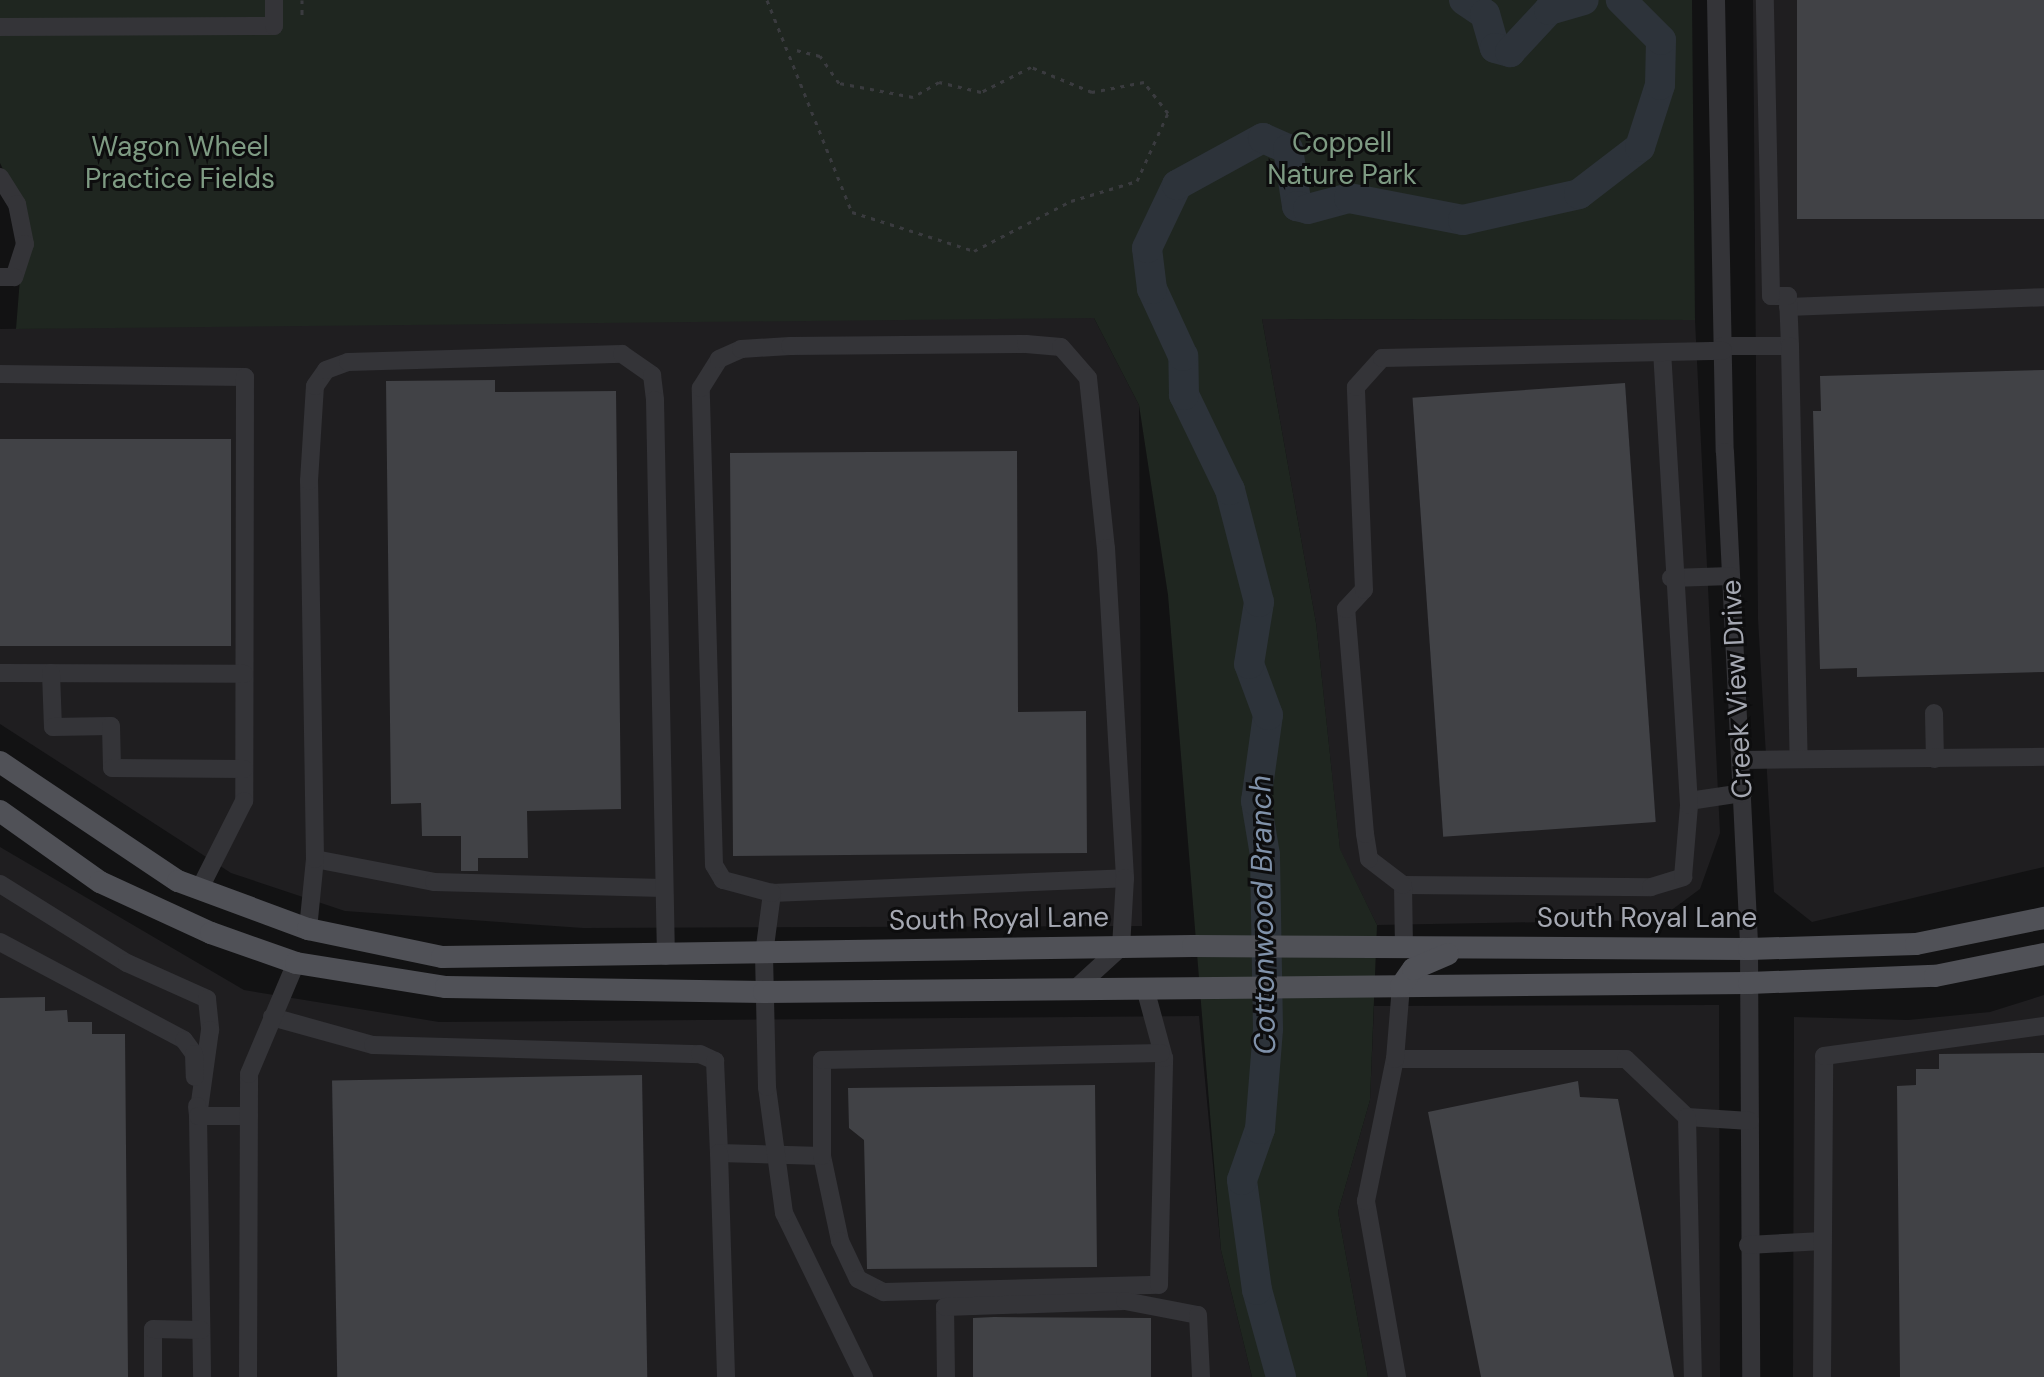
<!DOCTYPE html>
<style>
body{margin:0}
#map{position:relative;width:2044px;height:1377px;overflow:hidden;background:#121213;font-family:"DM Sans",sans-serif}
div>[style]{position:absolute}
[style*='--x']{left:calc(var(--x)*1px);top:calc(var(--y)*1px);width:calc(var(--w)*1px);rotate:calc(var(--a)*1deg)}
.built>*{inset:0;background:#1f1e20}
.green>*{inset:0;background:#1f2620}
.river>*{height:30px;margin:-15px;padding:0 15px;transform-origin:15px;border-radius:15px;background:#2d333a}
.building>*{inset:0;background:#414246;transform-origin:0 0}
.path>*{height:3px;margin-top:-1.5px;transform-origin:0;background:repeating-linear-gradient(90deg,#3a3b3f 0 4px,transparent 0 10px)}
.minor>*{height:18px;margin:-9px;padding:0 9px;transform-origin:9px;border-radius:9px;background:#343438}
.major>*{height:22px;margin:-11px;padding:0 11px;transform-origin:11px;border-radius:11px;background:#505157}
span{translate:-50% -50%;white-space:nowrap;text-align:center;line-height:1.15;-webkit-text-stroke:6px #0d0d0e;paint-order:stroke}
.park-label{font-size:28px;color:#7e9b83}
.street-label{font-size:28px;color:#a5a8b2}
.water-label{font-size:30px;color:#8092aa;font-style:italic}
</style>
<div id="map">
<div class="built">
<i style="clip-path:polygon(1753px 0,2044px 0,2044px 867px,1812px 922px,1774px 892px,1758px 619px)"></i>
<i style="clip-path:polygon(739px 317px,1094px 318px,1139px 405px,1142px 926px,583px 928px,345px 911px,231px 873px,0 724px,0 329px)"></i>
<i style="clip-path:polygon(1262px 319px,1695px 320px,1720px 833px,1700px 889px,1658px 920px,1377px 925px,1340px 850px,1316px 623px)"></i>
<i style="clip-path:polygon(0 847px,244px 990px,439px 1022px,1199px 1016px,1221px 1250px,1252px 1377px,0 1377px)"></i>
<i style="clip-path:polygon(2044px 995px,2044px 1377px,1793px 1377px,1794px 1017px,1908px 1020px,1990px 1012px)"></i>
<i style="clip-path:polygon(1719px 1005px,1720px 1377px,1368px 1377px,1338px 1212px,1370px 1100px,1374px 1006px)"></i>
</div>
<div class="green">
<i style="clip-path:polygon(0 0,1692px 0,1695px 320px,1262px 319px,1316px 623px,1340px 849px,1377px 925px,1370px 1100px,1338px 1212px,1368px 1377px,1252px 1377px,1221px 1250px,1168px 595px,1139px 405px,1094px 318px,16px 329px,25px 215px,0 163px)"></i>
</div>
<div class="river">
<i style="--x:1464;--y:0;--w:25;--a:34"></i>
<i style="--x:1485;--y:14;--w:35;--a:74"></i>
<i style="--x:1495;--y:48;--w:16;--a:15"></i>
<i style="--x:1510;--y:52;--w:57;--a:-47.1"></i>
<i style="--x:1549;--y:10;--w:36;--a:-16"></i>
<i style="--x:1281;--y:1377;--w:90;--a:-105.4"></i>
<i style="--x:1257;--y:1290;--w:111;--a:-97.8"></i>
<i style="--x:1242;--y:1180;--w:54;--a:-70.6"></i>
<i style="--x:1260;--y:1129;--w:100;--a:-85.4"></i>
<i style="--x:1268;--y:1029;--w:174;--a:-91"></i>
<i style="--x:1265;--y:855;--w:55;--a:-99.5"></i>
<i style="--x:1256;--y:801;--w:87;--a:-82.1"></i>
<i style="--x:1268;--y:715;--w:54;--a:-110.4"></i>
<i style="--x:1249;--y:664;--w:63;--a:-80.8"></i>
<i style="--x:1259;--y:602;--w:116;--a:-104.5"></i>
<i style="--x:1230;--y:490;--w:106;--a:-115.8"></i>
<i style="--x:1184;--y:395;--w:39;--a:-91"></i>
<i style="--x:1183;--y:356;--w:74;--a:-114.8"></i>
<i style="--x:1152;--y:289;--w:41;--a:-97"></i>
<i style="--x:1147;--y:248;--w:70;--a:-64.5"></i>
<i style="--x:1177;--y:185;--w:98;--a:-28.7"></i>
<i style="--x:1263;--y:138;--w:27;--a:24"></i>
<i style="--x:1288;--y:149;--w:58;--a:81"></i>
<i style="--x:1297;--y:206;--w:11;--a:15"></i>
<i style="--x:1308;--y:209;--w:42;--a:-15"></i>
<i style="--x:1349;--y:198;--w:116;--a:10.9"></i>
<i style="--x:1463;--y:220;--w:119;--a:-12.6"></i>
<i style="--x:1579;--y:194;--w:77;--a:-37.6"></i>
<i style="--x:1640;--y:147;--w:65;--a:-72.1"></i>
<i style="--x:1660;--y:85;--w:45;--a:-88.7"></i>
<i style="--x:1661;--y:40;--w:57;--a:-135"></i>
</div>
<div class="building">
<i style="left:1797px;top:0;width:247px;height:219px"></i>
<i style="clip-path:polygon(2044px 370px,2044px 672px,1857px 677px,1857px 668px,1820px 669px,1813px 411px,1821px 411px,1820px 376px)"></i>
<i style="clip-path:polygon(495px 380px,495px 392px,616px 391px,621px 809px,527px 811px,528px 858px,478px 858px,478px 871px,461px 871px,461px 836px,422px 836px,421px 803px,391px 804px,386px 381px)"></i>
<i style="left:1625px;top:383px;width:440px;height:213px;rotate:86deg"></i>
<i style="left:231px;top:439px;width:207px;height:231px;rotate:90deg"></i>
<i style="clip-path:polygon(1017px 451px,1018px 712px,1086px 711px,1087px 853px,733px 856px,730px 453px)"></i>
<i style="clip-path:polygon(45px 997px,45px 1011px,67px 1010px,68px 1022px,92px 1022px,92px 1034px,125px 1034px,128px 1377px,0 1377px,0 998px)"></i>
<i style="clip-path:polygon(2044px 1053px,2044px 1377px,1900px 1377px,1897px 1086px,1916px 1085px,1916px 1069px,1939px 1069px,1939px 1054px)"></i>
<i style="left:642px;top:1075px;width:302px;height:310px;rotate:89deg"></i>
<i style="clip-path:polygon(1578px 1081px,1580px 1097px,1618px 1099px,1674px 1377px,1481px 1377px,1428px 1112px)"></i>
<i style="clip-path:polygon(1095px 1085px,1097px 1267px,867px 1269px,864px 1140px,849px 1128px,848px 1088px)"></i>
<i style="clip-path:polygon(994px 1317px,1151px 1318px,1151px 1377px,973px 1377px,973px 1318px)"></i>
</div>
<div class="path">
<i style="--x:302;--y:0;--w:15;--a:90"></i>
<i style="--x:767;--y:0;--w:228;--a:68.2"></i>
<i style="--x:852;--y:212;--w:128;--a:17.7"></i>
<i style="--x:974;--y:251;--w:109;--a:-27.3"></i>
<i style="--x:1071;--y:201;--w:69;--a:-16.9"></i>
<i style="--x:1137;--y:181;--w:75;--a:-65.5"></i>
<i style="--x:1168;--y:113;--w:39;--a:-128"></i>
<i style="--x:1144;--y:82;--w:53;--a:169.1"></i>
<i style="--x:1092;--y:92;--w:66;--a:-157.7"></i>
<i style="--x:1031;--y:67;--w:56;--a:153.4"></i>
<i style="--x:981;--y:92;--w:43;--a:-166.6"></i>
<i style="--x:939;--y:82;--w:30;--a:150"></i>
<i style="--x:913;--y:97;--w:75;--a:-169.3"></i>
<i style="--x:839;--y:83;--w:33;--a:-125"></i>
<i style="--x:820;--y:56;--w:29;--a:-166"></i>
</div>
<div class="minor">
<i style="--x:1716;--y:0;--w:452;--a:88.9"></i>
<i style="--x:1725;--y:452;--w:498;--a:87.2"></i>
<i style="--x:1749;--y:949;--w:428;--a:89.7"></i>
<i style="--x:0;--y:27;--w:274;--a:-0.2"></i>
<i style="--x:274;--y:26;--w:26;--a:-90"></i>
<i style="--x:0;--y:177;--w:32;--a:58"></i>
<i style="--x:17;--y:204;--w:41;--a:78.7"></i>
<i style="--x:25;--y:244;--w:35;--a:108"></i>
<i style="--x:14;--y:277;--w:14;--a:180"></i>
<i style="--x:1788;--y:307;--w:256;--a:-2.2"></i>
<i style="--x:1722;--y:346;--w:68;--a:0"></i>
<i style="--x:1790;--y:346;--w:50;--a:-92.3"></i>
<i style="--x:1788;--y:296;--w:17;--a:180"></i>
<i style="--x:1771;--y:296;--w:296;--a:-91.2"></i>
<i style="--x:1790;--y:346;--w:413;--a:88.8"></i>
<i style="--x:0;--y:374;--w:245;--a:0.7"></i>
<i style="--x:245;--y:377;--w:424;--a:90.1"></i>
<i style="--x:244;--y:801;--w:100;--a:116.8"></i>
<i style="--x:1671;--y:578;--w:60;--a:-1.9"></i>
<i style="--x:0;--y:673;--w:244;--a:0.2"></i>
<i style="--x:51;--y:673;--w:54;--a:87.9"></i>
<i style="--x:53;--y:727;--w:58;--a:-1"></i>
<i style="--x:111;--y:726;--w:42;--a:88.6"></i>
<i style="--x:112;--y:768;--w:132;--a:0.4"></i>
<i style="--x:1934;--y:713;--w:46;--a:88.8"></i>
<i style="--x:1742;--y:760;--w:302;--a:-0.6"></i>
<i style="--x:1689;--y:801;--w:55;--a:-8.4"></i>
<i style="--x:315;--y:859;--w:121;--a:10.9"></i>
<i style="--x:434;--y:882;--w:229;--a:1.5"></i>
<i style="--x:0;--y:884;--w:150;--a:31.9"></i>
<i style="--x:127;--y:963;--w:88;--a:24.2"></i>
<i style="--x:207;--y:999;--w:31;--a:84"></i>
<i style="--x:210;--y:1030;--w:87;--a:97.9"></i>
<i style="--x:198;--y:1116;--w:261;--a:89.1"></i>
<i style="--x:1403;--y:885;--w:248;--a:0.5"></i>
<i style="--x:1651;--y:887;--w:34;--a:-17"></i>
<i style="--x:1683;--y:877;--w:72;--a:-85.2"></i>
<i style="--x:1689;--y:805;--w:453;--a:-93.4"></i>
<i style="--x:772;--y:893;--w:353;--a:-2.4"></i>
<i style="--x:308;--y:929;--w:70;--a:-84.3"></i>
<i style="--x:315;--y:859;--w:378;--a:-90.9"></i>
<i style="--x:309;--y:481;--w:95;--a:-86.4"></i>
<i style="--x:315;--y:386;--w:19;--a:-55"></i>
<i style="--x:326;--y:370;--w:23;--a:-20"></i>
<i style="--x:348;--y:362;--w:274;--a:-1.7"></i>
<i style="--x:622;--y:354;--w:37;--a:35"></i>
<i style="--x:652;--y:375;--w:25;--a:83"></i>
<i style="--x:655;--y:400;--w:556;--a:88.87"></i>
<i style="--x:0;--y:942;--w:208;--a:28"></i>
<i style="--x:184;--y:1040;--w:17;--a:54"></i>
<i style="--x:194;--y:1054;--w:23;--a:88"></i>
<i style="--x:1404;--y:948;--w:63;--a:-90.9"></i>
<i style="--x:1403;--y:885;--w:43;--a:-142.6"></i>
<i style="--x:1369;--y:859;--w:25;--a:-99"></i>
<i style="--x:1365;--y:834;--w:226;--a:-94.8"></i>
<i style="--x:1346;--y:609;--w:26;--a:-47"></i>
<i style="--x:1364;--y:590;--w:203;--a:-92.3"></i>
<i style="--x:1356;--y:387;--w:39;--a:-48"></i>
<i style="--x:1382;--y:358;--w:341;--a:-1.2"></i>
<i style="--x:272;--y:1017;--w:105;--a:15.5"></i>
<i style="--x:373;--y:1045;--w:327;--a:1.6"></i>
<i style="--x:700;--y:1054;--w:17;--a:25"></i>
<i style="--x:715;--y:1061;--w:92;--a:87.5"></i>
<i style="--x:719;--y:1153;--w:103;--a:1.7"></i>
<i style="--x:822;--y:1156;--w:87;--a:78"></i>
<i style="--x:840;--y:1241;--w:42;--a:64.7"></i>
<i style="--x:858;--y:1279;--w:29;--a:27"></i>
<i style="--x:884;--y:1292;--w:275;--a:-1.5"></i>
<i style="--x:1159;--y:1285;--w:227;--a:-88.7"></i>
<i style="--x:1164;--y:1058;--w:73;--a:-105.2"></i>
<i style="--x:1395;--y:1059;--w:231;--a:0"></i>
<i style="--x:1626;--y:1059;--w:84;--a:43.6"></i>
<i style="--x:1687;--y:1117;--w:63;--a:3.6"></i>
<i style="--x:197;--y:1106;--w:10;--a:84"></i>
<i style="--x:198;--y:1116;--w:51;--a:0"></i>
<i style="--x:1687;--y:1117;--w:260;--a:88.7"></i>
<i style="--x:719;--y:1153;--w:224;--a:88.2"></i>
<i style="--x:822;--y:1156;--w:96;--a:-90"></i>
<i style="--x:822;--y:1060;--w:339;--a:-1.2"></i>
<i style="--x:1748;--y:1245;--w:75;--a:-3.1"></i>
<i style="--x:153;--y:1377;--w:48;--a:-90"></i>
<i style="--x:153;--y:1329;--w:48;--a:1.2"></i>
<i style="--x:248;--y:1377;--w:303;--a:-89.8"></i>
<i style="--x:249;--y:1074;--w:121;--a:-67.1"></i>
<i style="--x:864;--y:1377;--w:182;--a:-116"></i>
<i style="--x:784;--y:1213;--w:127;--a:-97.7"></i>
<i style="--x:767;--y:1087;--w:133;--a:-91.3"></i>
<i style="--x:764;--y:954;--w:62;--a:-82.5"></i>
<i style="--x:772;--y:893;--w:51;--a:-165.1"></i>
<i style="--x:723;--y:880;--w:17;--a:-121"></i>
<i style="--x:714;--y:865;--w:477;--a:-91.6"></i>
<i style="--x:701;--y:388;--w:34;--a:-58"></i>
<i style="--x:719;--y:359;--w:24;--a:-24"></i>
<i style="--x:741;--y:349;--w:49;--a:-3.5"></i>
<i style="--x:790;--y:346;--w:236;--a:-0.5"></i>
<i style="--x:1026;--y:344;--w:35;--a:5"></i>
<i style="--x:1061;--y:347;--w:41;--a:48.9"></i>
<i style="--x:1088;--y:378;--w:171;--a:84"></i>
<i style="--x:1106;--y:548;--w:331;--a:86.7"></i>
<i style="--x:1125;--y:878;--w:69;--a:93.3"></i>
<i style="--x:1121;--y:947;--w:62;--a:137.6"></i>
<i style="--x:946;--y:1377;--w:70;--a:-90.8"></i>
<i style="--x:945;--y:1307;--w:180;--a:-1.9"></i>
<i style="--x:1125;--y:1301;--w:74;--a:10.9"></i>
<i style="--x:1198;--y:1315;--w:62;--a:87.2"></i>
<i style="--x:1397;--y:1377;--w:179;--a:-100"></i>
<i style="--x:1366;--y:1201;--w:145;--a:-78.5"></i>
<i style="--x:1395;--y:1059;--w:73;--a:-85.3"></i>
<i style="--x:1822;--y:1377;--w:321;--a:-89.6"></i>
<i style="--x:1824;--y:1056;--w:222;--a:-7.8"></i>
</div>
<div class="major">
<i style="--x:0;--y:762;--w:214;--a:33.8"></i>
<i style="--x:178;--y:881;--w:139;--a:20.3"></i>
<i style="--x:308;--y:929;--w:137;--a:11.8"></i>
<i style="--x:442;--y:957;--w:751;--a:-0.84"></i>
<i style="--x:1193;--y:946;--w:556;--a:0.31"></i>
<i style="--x:1749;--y:949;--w:167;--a:-1.7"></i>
<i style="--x:1916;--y:944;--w:131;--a:-11.5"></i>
<i style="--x:0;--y:811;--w:123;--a:35.4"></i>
<i style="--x:100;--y:882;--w:122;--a:24.7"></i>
<i style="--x:211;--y:933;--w:90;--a:19.4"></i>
<i style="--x:296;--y:963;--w:152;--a:9.1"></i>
<i style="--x:446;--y:987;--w:318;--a:0.9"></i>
<i style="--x:764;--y:992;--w:985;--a:-0.52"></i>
<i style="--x:1749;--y:983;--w:186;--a:-2.2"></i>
<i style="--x:1935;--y:976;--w:111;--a:-11.4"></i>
<i style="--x:1401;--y:986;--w:21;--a:-55"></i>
<i style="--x:1413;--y:969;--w:38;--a:-23"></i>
</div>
<div class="park-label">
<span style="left:1342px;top:159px">Coppell<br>Nature Park</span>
<span style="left:180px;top:163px">Wagon Wheel<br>Practice Fields</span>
</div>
<div class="street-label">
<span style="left:1737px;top:689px;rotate:-93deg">Creek View Drive</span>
<span style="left:1647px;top:918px">South Royal Lane</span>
<span style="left:999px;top:919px;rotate:-1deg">South Royal Lane</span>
</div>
<div class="water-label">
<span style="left:1263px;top:915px;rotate:-91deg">Cottonwood Branch</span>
</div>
</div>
